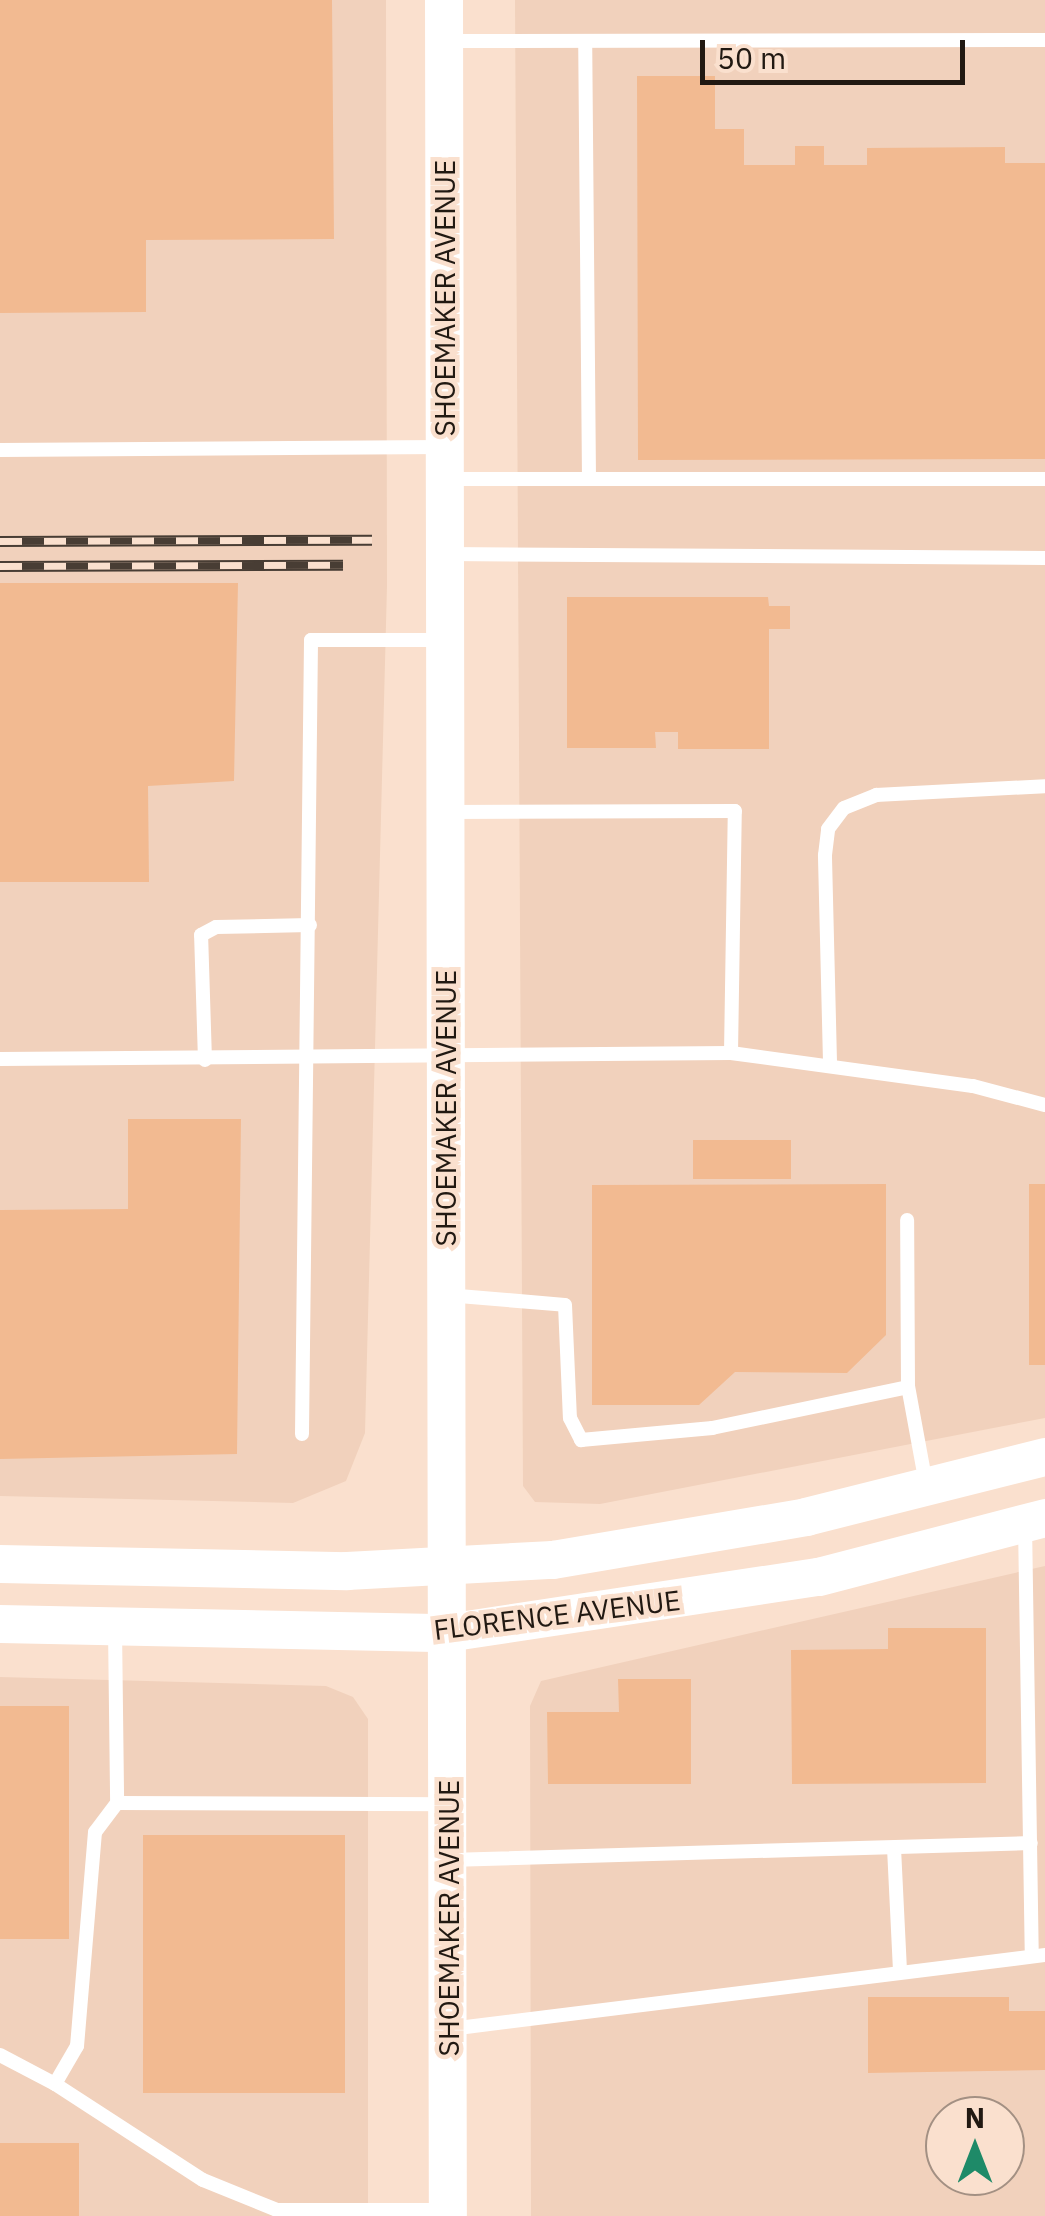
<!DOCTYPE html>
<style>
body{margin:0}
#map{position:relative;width:1045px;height:2216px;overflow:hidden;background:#fae0ce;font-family:"IBM Plex Sans",sans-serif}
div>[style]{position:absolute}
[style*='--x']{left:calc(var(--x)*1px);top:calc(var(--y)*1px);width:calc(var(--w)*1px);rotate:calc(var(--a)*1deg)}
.built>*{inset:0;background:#f1d1bc}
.building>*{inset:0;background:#f2ba91;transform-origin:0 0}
.lane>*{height:14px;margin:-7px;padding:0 7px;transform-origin:7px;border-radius:7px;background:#fff}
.secondary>*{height:38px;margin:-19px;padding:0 19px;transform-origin:19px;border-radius:19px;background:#fff}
.rail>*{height:11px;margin-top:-5.5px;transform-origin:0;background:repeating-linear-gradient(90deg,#fae0ce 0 22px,#483d34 0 44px);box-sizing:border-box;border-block:2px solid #483d34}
span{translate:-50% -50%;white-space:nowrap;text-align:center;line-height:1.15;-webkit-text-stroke:9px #fae0ce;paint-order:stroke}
.street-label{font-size:28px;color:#211912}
.north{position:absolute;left:925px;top:2096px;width:100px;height:100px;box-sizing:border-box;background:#fae0ce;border:2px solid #a39083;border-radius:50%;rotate:0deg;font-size:28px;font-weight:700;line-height:40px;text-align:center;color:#211912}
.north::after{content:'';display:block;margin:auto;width:35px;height:45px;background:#1e8a68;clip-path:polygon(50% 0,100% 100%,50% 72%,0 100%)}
.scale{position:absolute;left:700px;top:40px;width:265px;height:45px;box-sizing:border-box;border:5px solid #211912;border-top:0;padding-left:12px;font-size:30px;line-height:35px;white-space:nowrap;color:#211912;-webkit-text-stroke:8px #fae0ce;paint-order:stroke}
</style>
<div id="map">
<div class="built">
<i style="clip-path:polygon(0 0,386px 0,387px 586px,365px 1433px,346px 1481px,293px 1503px,0 1496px)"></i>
<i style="clip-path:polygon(515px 0,1045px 0,1045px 1418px,600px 1504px,535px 1502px,523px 1486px)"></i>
<i style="clip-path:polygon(evenodd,1045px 1566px,1045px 2216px,531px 2216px,530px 1706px,541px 1681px,1045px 1566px,945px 2116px,1005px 2116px,1005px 2176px,945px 2176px,945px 2116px)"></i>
<i style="clip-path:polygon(0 1677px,326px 1686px,353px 1697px,368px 1719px,368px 2216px,0 2216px)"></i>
</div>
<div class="building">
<i style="clip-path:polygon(0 0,332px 0,334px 239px,146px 240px,146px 312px,0 313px)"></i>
<i style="clip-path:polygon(637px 76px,715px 76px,715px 129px,744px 129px,744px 165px,795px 165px,795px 146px,824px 146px,824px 165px,867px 165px,867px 148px,1005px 147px,1005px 163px,1045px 163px,1045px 459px,638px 460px)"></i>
<i style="clip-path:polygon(0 583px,238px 583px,234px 781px,148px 786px,149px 882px,0 882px)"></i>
<i style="clip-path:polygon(567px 597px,768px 597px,769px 606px,790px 606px,790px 629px,769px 629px,769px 749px,678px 749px,678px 732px,655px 732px,656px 748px,567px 748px)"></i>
<i style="clip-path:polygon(128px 1119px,241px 1119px,237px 1454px,0 1459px,0 1210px,128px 1209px)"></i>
<i style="left:693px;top:1140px;width:98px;height:39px"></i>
<i style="clip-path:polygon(886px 1184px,886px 1335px,847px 1373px,735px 1372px,699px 1405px,592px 1405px,592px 1185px)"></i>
<i style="left:1029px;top:1184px;width:16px;height:181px"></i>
<i style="clip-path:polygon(888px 1628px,986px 1628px,986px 1783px,792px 1784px,791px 1650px,888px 1649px)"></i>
<i style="clip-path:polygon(618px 1679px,691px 1679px,691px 1784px,548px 1784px,547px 1712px,619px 1712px)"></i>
<i style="left:69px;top:1706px;width:233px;height:69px;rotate:90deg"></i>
<i style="left:143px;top:1835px;width:202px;height:258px"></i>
<i style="clip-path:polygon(868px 1997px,1009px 1997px,1009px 2011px,1045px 2011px,1045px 2070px,868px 2073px)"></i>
<i style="left:0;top:2143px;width:79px;height:73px"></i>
</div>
<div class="lane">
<i style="--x:445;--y:41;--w:600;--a:-0.1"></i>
<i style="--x:0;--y:450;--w:444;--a:-0.4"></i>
<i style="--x:448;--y:479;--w:141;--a:0"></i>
<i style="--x:589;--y:479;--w:438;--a:-90.5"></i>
<i style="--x:589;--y:479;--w:456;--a:0"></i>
<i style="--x:446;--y:554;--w:599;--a:0.38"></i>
<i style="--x:731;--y:1053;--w:244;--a:7.8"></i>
<i style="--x:973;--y:1086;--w:74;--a:14.8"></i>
<i style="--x:0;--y:1059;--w:731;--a:-0.47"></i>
<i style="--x:731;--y:1053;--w:242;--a:-89.1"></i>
<i style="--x:735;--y:811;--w:289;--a:179.8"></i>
<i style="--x:205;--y:1060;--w:125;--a:-91.8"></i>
<i style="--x:201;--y:935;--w:17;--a:-28"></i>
<i style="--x:216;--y:927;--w:94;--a:-1.2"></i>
<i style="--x:830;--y:1062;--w:207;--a:-91.4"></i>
<i style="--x:825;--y:855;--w:26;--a:-83"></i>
<i style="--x:828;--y:829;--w:26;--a:-53"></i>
<i style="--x:844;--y:808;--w:35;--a:-22"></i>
<i style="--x:876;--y:795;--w:169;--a:-3"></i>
<i style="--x:447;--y:1295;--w:118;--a:4.8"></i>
<i style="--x:565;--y:1305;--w:113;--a:87.5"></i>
<i style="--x:570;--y:1418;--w:25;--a:63"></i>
<i style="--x:581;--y:1440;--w:132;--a:-5.2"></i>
<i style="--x:712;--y:1428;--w:200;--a:-11.8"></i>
<i style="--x:908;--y:1387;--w:167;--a:-90.3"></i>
<i style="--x:908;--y:1386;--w:100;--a:79.6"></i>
<i style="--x:302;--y:1434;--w:794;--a:-89.35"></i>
<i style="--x:311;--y:640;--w:133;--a:0"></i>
<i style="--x:1025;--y:1524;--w:431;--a:89.1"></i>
<i style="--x:115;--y:1628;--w:175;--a:89.3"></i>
<i style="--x:117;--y:1803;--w:329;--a:0.2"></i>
<i style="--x:117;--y:1803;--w:36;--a:127"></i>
<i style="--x:95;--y:1832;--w:215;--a:94.8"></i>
<i style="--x:77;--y:2046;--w:44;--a:120.1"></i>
<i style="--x:55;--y:2084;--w:176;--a:33"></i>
<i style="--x:203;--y:2180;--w:80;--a:22.1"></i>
<i style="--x:277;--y:2210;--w:168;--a:0"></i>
<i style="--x:894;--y:1848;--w:121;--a:87.2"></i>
<i style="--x:449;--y:1860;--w:582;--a:-1.67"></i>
<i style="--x:450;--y:2029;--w:600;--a:-7.09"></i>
<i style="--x:0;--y:2055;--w:62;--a:27.8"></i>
</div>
<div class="secondary">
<i style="--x:444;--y:0;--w:2216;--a:89.9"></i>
<i style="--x:0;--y:1564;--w:347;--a:1.2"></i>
<i style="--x:347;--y:1571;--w:206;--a:-3.1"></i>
<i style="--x:553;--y:1560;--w:257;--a:-9.6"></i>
<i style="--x:806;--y:1517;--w:246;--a:-14.1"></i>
<i style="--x:0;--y:1624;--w:447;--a:1.2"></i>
<i style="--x:447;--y:1633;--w:376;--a:-8.6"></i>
<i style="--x:819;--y:1577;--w:234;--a:-14.6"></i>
</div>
<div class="rail">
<i style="--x:0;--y:541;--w:372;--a:-0.2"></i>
<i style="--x:0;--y:566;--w:343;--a:-0.2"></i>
</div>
<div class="street-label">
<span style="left:445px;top:298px;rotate:-90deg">SHOEMAKER AVENUE</span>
<span style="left:446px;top:1108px;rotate:-90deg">SHOEMAKER AVENUE</span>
<span style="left:557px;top:1615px;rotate:-7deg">FLORENCE AVENUE</span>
<span style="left:449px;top:1918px;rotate:-90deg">SHOEMAKER AVENUE</span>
</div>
<div class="north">N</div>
<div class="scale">50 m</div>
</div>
